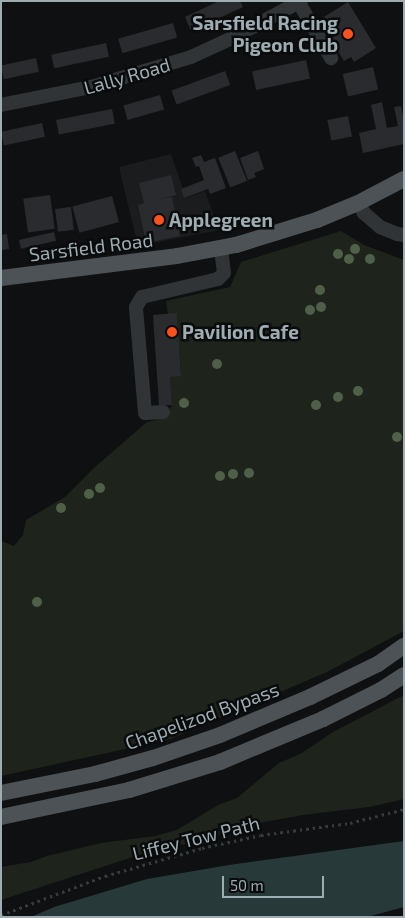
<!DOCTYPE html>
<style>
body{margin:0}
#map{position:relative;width:405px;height:918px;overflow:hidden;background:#0f1011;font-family:"Exo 2",sans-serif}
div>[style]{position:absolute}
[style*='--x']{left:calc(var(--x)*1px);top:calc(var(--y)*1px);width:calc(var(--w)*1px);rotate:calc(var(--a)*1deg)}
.built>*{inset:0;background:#1b1c1e}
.green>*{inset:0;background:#1e241c}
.water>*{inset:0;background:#28393a}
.building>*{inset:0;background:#2a2b2e;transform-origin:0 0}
.path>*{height:2.5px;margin-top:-1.25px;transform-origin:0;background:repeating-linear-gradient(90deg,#363b3d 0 2.5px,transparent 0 6.5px)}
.minor>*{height:14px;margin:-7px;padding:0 7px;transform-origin:7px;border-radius:7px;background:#303436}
.major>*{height:16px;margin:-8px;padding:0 8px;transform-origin:8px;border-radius:8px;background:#4c5255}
.trees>*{width:10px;height:10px;margin:-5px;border-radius:50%;background:#4f5f48}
.dots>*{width:14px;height:14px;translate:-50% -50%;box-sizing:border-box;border:2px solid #0a0b0c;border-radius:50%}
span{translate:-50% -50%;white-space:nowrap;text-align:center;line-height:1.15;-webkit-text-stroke:5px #0a0b0c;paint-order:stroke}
.poi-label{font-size:19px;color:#9fadb3;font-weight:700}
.right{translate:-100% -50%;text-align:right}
.left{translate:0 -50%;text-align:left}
.street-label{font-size:19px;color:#9fadb3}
.frame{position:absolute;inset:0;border:2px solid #9fadb3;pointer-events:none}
.scale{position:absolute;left:222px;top:876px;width:102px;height:22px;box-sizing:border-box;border:2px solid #9fadb3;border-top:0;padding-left:6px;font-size:15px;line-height:18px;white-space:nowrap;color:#9fadb3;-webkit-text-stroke:4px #0a0b0c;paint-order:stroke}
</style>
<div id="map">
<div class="built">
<i style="clip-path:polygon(171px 154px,186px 198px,205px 191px,219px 230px,132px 247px,136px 238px,119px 167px)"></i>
</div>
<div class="green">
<i style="clip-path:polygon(341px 231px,364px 245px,404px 260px,404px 631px,327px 672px,171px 739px,1px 776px,1px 541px,14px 546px,23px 535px,26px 520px,65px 497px,95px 467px,147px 422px,165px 418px,172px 405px,170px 377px,181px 375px,177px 314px,168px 314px,166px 301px,230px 287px,241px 262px)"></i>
<i style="clip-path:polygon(404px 695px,404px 799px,369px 807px,303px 815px,253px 824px,192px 843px,148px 852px,1px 900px,1px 867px,31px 862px,47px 856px,101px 843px,155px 836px,177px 830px,218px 805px,237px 798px,279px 763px,302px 753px,333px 732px)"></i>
</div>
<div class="water">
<i style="clip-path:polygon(404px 841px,404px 907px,367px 917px,31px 917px,54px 907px,147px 879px,229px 865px)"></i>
</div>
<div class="building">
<i style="clip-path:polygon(219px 1px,240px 1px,243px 7px,191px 31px,185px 17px)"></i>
<i style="clip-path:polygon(348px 2px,376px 48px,354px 62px,351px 57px,344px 61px,319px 20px)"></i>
<i style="left:173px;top:23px;width:15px;height:57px;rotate:74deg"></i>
<i style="left:106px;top:43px;width:14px;height:56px;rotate:78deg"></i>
<i style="left:36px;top:58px;width:14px;height:36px;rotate:78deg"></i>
<i style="left:306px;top:60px;width:19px;height:55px;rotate:78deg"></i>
<i style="left:373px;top:67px;width:23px;height:31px;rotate:77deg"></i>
<i style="left:225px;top:71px;width:15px;height:57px;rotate:70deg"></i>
<i style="left:160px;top:95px;width:15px;height:38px;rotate:74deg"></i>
<i style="clip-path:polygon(382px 102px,387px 128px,398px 126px,394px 107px,401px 106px,404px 120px,404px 144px,363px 153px,359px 133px,376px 129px,371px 105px)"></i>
<i style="left:112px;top:109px;width:15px;height:57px;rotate:79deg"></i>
<i style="left:348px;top:116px;width:21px;height:21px;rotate:79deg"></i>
<i style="left:42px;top:123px;width:14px;height:42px;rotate:78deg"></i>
<i style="left:235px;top:151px;width:32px;height:18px;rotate:68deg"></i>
<i style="clip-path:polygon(258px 151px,264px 169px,254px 173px,256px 177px,248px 180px,240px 158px)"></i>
<i style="clip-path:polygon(201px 155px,204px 162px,215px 158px,226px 188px,210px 194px,208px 189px,184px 198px,181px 189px,204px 180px,199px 166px,196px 167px,192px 158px)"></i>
<i style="clip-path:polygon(171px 175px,176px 195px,157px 200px,172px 197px,180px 236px,146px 243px,138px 205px,144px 203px,139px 183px)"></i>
<i style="left:50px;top:195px;width:34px;height:27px;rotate:82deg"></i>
<i style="left:112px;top:196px;width:27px;height:41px;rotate:75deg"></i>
<i style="left:71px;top:207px;width:23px;height:16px;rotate:83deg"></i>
<i style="left:54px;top:232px;width:9px;height:36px;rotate:77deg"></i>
<i style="clip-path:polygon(7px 234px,9px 249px,1px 250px,1px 235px)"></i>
<i style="clip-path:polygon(177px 313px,181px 376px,170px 377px,172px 405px,159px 406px,153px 315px)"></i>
</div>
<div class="path">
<i style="--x:1;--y:915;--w:111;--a:-20.6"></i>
<i style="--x:105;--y:876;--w:101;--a:-16.1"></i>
<i style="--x:202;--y:848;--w:60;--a:-12.4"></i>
<i style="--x:261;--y:835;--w:90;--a:-7.7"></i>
<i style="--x:350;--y:823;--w:56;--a:-14.5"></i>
</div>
<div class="minor">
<i style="--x:299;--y:3;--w:64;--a:59.8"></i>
<i style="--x:1;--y:105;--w:92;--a:-11.3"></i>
<i style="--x:91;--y:87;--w:104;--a:-16.7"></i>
<i style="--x:191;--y:57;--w:45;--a:-24.9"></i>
<i style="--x:232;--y:38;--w:78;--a:-28.2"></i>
<i style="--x:358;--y:203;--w:12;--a:59"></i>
<i style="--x:364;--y:213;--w:21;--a:41"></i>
<i style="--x:380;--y:227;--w:18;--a:22"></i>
<i style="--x:397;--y:234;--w:7;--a:8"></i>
<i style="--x:163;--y:412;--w:18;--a:177"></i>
<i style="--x:145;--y:413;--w:106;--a:-94.9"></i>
<i style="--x:136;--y:307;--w:12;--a:-59"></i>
<i style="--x:142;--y:297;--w:78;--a:-13.3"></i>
<i style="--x:218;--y:279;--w:8;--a:-45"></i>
<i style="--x:224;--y:273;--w:25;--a:-97"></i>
</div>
<div class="major">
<i style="--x:1;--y:278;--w:177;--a:-7.1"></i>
<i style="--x:177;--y:256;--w:60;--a:-10.6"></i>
<i style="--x:236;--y:245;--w:85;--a:-17.2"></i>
<i style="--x:317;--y:220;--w:44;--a:-22.5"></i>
<i style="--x:358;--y:203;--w:52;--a:-27.6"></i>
<i style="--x:1;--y:793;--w:96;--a:-11.4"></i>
<i style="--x:95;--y:774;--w:60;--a:-15.4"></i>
<i style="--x:153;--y:758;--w:71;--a:-18.9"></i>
<i style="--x:220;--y:735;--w:98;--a:-22.9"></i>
<i style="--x:310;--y:697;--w:76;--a:-25.9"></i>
<i style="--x:378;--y:664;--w:32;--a:-35"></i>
<i style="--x:1;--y:817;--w:131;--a:-11.9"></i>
<i style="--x:129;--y:790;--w:95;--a:-17.1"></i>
<i style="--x:220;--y:762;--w:112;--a:-22.7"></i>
<i style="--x:323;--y:719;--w:65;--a:-26.6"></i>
<i style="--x:381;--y:690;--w:27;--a:-33"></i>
</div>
<div class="trees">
<i style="left:355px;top:249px"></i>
<i style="left:338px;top:254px"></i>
<i style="left:349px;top:259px"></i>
<i style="left:370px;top:259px"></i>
<i style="left:320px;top:290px"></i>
<i style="left:321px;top:307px"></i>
<i style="left:310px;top:310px"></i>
<i style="left:217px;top:364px"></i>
<i style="left:358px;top:391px"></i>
<i style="left:338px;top:397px"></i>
<i style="left:184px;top:403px"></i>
<i style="left:316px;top:405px"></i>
<i style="left:397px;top:437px"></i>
<i style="left:249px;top:473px"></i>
<i style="left:233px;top:474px"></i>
<i style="left:220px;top:476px"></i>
<i style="left:100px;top:488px"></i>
<i style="left:89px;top:494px"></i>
<i style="left:61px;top:508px"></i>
<i style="left:37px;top:602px"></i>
</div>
<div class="dots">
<i style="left:348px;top:34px;background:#fd521c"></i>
<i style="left:159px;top:220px;background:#fd521c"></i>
<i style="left:172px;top:332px;background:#fd521c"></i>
</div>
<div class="poi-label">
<span class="right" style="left:338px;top:34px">Sarsfield Racing<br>Pigeon Club</span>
<span class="left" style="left:169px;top:220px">Applegreen</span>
<span class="left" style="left:182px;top:332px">Pavilion Cafe</span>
</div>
<div class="street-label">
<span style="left:127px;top:76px;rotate:-16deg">Lally Road</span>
<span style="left:91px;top:247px;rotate:-7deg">Sarsfield Road</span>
<span style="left:202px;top:716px;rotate:-20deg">Chapelizod Bypass</span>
<span style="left:196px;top:838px;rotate:-14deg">Liffey Tow Path</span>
</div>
<div class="frame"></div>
<div class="scale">50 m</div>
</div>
